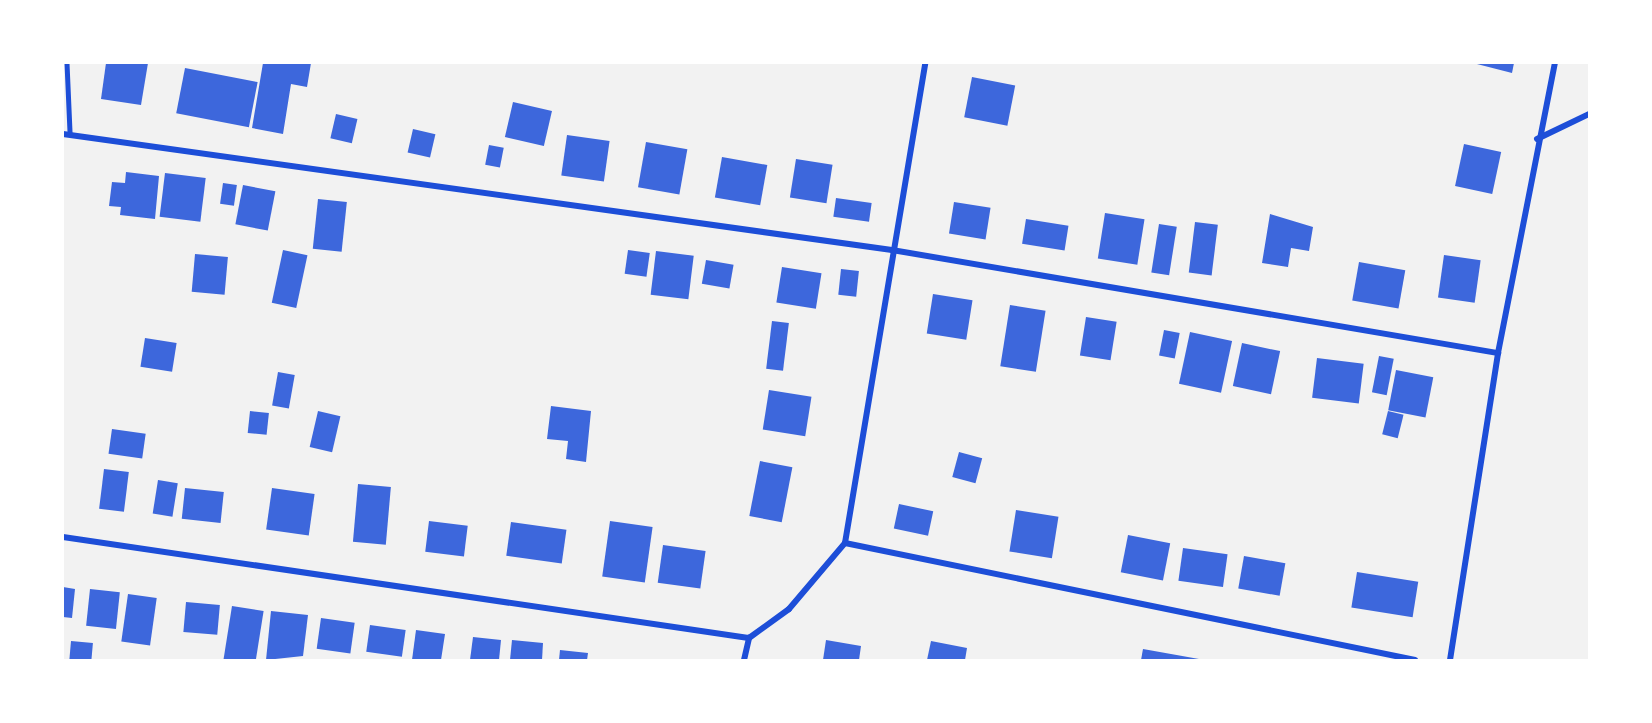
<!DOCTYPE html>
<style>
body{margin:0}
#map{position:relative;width:1652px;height:723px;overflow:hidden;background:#f2f2f2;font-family:Mulish,sans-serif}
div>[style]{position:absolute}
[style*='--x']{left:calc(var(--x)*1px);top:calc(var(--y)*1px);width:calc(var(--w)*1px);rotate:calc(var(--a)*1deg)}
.building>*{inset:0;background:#3d67dc;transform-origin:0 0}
.service>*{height:4.5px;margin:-2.25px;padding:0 2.25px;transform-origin:2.25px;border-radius:2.25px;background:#1d4ed8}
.minor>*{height:6px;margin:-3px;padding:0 3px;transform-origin:3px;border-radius:3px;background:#1d4ed8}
span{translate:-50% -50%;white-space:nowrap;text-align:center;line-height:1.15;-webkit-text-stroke:6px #fff;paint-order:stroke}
.frame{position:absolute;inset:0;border:64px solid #fff;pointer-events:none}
</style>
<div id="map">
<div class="building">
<i style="clip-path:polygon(106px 63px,148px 63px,141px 105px,101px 99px)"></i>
<i style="clip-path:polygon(263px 63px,311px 63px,307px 87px,291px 84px,283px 134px,252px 128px)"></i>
<i style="clip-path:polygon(1473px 63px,1514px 63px,1512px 73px)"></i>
<i style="left:185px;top:68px;width:74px;height:46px;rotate:11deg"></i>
<i style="left:972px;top:77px;width:44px;height:41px;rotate:11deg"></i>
<i style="left:513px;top:102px;width:40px;height:36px;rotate:13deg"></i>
<i style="left:336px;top:114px;width:22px;height:25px;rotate:13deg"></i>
<i style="left:413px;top:129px;width:23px;height:24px;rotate:13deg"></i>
<i style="left:567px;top:135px;width:43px;height:41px;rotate:8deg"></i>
<i style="left:646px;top:142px;width:42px;height:46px;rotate:10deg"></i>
<i style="left:1464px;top:144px;width:38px;height:43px;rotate:12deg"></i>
<i style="left:489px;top:145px;width:15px;height:20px;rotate:11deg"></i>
<i style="left:722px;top:157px;width:46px;height:41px;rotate:10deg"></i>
<i style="left:796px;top:159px;width:37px;height:39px;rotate:9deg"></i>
<i style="clip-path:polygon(126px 172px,159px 176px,155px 219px,120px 215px,121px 207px,109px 206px,112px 182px,125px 183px)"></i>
<i style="left:165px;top:173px;width:41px;height:44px;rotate:7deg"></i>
<i style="left:223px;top:183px;width:14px;height:21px;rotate:8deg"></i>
<i style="left:243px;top:185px;width:33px;height:40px;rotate:11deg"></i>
<i style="left:836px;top:198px;width:36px;height:19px;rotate:8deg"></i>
<i style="left:318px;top:199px;width:29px;height:50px;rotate:6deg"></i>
<i style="left:954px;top:202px;width:37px;height:32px;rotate:9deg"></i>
<i style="left:1105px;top:213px;width:40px;height:46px;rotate:9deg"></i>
<i style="clip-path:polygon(1270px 214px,1313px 227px,1309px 251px,1291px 248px,1288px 267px,1262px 263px)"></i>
<i style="left:1026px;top:219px;width:43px;height:25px;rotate:9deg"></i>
<i style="left:1195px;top:222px;width:23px;height:51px;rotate:7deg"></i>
<i style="left:1159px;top:224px;width:18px;height:49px;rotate:9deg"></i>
<i style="left:283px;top:250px;width:25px;height:54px;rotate:12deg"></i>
<i style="left:628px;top:250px;width:22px;height:24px;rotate:8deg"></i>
<i style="left:656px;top:251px;width:38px;height:44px;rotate:7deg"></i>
<i style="left:195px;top:254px;width:33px;height:38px;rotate:5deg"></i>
<i style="left:1444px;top:255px;width:37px;height:43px;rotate:8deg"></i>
<i style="left:706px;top:260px;width:28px;height:24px;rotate:10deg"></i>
<i style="left:1359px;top:262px;width:47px;height:39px;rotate:10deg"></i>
<i style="left:782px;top:267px;width:40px;height:36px;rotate:9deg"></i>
<i style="left:841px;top:269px;width:18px;height:26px;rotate:6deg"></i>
<i style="left:933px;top:294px;width:40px;height:40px;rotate:9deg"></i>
<i style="left:1010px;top:305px;width:36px;height:62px;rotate:9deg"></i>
<i style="left:1086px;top:317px;width:31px;height:39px;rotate:9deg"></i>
<i style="left:772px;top:321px;width:17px;height:48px;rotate:7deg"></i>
<i style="left:1164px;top:330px;width:16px;height:26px;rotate:11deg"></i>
<i style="left:1190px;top:332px;width:43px;height:53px;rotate:12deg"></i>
<i style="left:145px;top:338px;width:32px;height:29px;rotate:9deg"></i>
<i style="left:1242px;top:343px;width:39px;height:44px;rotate:12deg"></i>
<i style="left:1379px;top:356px;width:15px;height:37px;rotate:11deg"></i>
<i style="left:1317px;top:358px;width:47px;height:40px;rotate:7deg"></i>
<i style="left:1396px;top:370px;width:38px;height:41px;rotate:11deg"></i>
<i style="left:278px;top:372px;width:17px;height:34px;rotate:10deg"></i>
<i style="left:769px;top:390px;width:43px;height:40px;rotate:9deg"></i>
<i style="clip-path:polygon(551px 406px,591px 411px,586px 462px,566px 459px,568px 441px,547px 439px)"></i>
<i style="left:250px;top:411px;width:19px;height:22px;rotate:6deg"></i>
<i style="left:318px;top:411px;width:23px;height:37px;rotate:13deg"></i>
<i style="left:1388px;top:411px;width:16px;height:24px;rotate:14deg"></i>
<i style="left:112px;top:429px;width:34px;height:25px;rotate:8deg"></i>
<i style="left:959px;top:452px;width:24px;height:26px;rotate:15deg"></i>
<i style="left:760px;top:461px;width:33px;height:56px;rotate:11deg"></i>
<i style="left:104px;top:469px;width:25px;height:40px;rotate:7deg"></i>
<i style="left:158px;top:480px;width:20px;height:34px;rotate:9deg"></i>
<i style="left:358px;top:484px;width:33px;height:58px;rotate:5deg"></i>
<i style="left:185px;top:488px;width:39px;height:31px;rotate:6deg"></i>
<i style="left:272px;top:488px;width:43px;height:42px;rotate:8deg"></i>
<i style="left:899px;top:504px;width:35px;height:25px;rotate:12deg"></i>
<i style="left:1016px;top:510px;width:43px;height:42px;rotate:9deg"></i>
<i style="left:429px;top:521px;width:39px;height:31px;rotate:7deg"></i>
<i style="left:610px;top:521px;width:43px;height:56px;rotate:8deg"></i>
<i style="left:511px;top:522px;width:56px;height:34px;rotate:8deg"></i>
<i style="left:1128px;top:535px;width:43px;height:38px;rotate:11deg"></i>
<i style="left:663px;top:545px;width:43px;height:38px;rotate:8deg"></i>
<i style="left:1183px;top:548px;width:45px;height:33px;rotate:8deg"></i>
<i style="left:1244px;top:556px;width:42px;height:33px;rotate:10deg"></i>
<i style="left:1357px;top:572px;width:62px;height:36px;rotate:9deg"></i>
<i style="clip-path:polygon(63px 587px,75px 589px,72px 618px,63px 617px)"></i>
<i style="left:90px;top:589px;width:30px;height:37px;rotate:6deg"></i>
<i style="left:128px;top:594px;width:29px;height:48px;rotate:8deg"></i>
<i style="left:186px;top:602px;width:34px;height:30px;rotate:5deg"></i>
<i style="left:232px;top:606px;width:32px;height:54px;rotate:9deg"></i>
<i style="clip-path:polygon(271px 611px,308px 615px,303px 656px,266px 660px)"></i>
<i style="left:321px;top:618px;width:34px;height:31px;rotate:8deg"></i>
<i style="left:370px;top:625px;width:36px;height:27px;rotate:8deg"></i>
<i style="clip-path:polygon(416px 630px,445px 634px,441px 660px,412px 660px)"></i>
<i style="clip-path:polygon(473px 637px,501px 640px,499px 660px,470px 660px)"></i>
<i style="clip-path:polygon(512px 640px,543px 643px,542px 660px,510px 660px)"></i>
<i style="clip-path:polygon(826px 640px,861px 646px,859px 660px,823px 660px)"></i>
<i style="left:71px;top:641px;width:22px;height:19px;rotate:5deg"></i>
<i style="clip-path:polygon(931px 641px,967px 648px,965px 660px,927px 660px)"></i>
<i style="clip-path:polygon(1143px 649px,1199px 659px,1199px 660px,1141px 660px)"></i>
<i style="clip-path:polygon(560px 650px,588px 653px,587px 660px,559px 660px)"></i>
</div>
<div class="service">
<i style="--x:67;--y:63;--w:69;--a:87.5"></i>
</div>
<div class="minor">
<i style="--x:63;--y:134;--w:837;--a:7.97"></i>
<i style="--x:892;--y:250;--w:615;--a:9.65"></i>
<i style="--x:1537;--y:139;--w:58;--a:-25.7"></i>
<i style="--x:63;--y:537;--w:693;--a:8.38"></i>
<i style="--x:845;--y:543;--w:582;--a:11.6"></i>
<i style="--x:744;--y:660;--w:23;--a:-77"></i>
<i style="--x:749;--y:638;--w:49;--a:-35.9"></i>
<i style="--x:789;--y:609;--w:87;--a:-49.7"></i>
<i style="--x:845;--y:543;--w:487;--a:-80.5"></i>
<i style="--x:1450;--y:660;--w:311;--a:-81.1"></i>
<i style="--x:1498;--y:353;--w:296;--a:-78.9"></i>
</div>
<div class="frame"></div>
</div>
